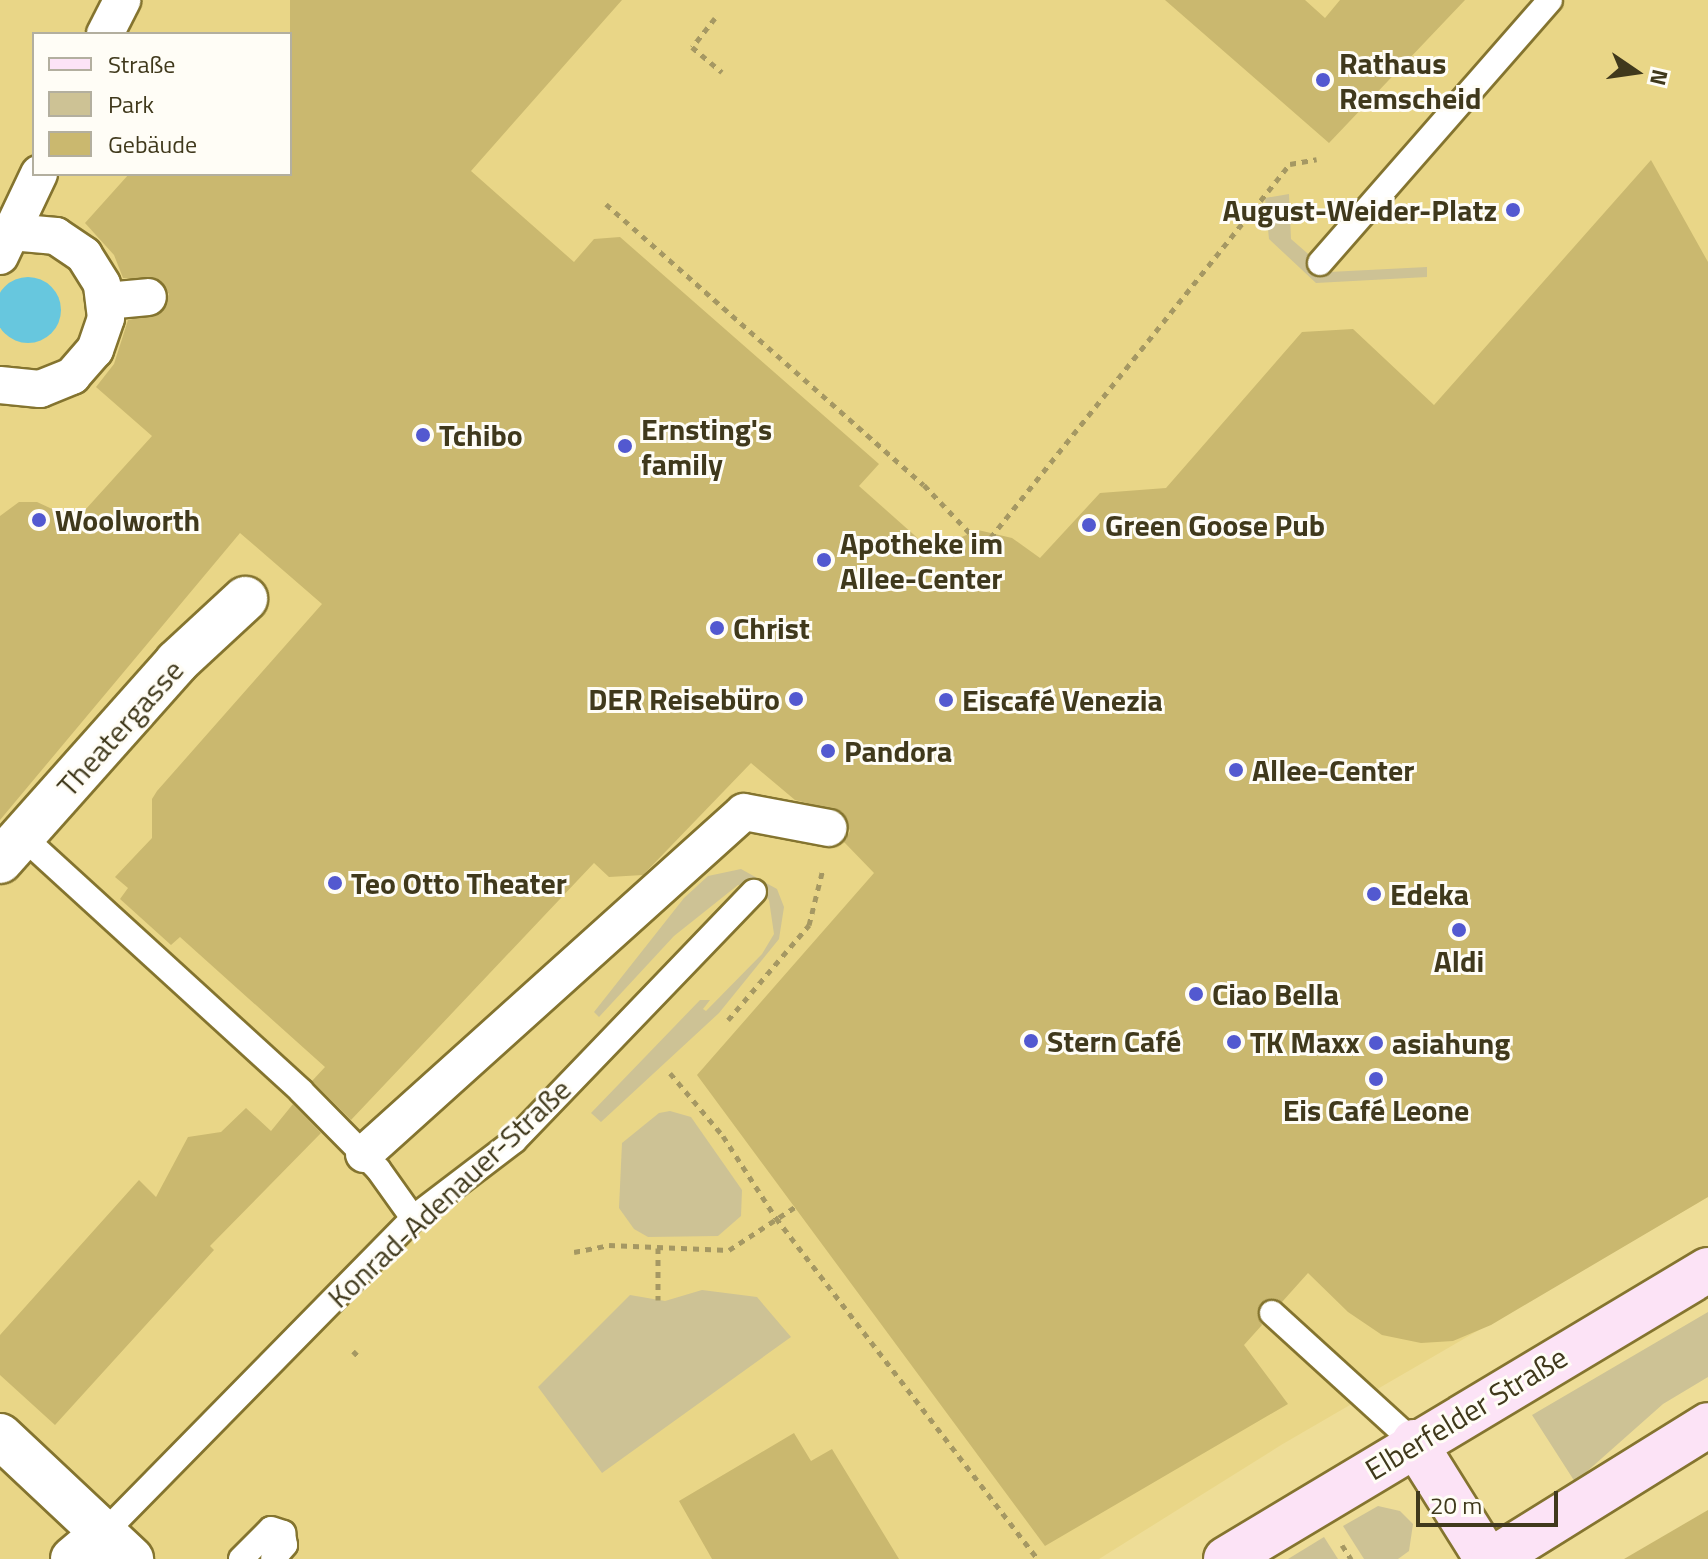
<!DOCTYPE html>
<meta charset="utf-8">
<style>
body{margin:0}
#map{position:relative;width:1708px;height:1559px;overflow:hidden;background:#eedd97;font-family:"Titillium Web",sans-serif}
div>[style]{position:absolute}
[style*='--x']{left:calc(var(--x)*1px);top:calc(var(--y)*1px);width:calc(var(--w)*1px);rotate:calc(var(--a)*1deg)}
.built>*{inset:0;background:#e9d687}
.green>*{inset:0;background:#cdc295}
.water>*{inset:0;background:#67c7de}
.round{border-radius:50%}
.building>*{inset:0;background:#cab86f}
.path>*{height:5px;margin-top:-2.5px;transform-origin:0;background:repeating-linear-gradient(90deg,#a59863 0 6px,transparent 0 12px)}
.roads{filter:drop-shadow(2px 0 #84742f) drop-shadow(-2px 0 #84742f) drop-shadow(0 2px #84742f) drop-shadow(0 -2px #84742f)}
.service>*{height:24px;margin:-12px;padding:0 12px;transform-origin:12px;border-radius:12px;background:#fff}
.pedestrian>*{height:36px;margin:-18px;padding:0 18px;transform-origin:18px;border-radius:18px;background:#fff}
.minor>*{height:44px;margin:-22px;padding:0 22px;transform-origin:22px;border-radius:22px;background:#fff}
.secondary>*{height:44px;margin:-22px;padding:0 22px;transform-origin:22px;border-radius:22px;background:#fce3f6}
.dots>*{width:22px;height:22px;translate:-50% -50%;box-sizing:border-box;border:4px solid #fffdf6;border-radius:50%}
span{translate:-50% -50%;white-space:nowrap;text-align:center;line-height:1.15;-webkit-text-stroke:6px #fffdf6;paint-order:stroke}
.poi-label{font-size:30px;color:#40391c;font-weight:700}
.left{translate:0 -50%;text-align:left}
.right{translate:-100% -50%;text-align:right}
.street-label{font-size:30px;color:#40391c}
.legend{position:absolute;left:32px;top:32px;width:260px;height:144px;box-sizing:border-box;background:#fffdf6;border:2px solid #b3af9f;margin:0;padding:10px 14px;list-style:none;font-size:24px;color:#40391c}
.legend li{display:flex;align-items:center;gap:16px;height:40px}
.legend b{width:40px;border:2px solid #b3af9f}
.north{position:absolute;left:1596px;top:32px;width:80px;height:80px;-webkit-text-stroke:6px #fffdf6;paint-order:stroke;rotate:103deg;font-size:22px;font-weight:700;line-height:32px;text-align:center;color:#40391c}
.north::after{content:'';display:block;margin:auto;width:28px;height:36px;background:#40391c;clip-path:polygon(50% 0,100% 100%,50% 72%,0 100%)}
.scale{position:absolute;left:1416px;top:1491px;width:142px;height:36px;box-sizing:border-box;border:4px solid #40391c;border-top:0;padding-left:10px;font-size:24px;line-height:28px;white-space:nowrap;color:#40391c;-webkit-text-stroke:6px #fffdf6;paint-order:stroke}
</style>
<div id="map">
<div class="built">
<i style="clip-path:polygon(evenodd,0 0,1708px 0,1708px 1197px,1281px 1445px,1099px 1559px,0 1559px,0 0,34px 34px,290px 34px,290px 174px,34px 174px,34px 34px)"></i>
</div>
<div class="green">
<i style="clip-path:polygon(1289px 194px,1291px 239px,1329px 272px,1427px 267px,1427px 277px,1316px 283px,1269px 239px,1265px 198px)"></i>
<i style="clip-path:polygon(741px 869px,777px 889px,784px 907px,779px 939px,719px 1013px,601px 1122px,591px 1113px,700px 1000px,710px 1000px,703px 1009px,706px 1011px,762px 954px,774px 934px,769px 900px,760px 890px,738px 885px,674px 936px,599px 1017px,594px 1012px,684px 898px,708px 876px)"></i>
<i style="clip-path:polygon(670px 1111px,691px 1117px,742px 1190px,741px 1216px,718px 1236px,648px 1237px,634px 1229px,619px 1208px,622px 1143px,659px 1113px)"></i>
<i style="clip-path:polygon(702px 1290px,757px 1297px,791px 1337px,602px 1473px,538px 1387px,630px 1295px,665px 1301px)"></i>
<i style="clip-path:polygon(1708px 1312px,1708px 1377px,1663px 1404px,1575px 1482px,1532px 1415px)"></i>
<i style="clip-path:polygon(1378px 1506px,1400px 1511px,1413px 1524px,1409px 1551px,1398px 1559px,1364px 1559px,1343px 1526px)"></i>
<i style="clip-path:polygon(1324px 1537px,1338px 1559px,1288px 1559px)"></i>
</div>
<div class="water">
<i class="round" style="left:-5px;top:277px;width:66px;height:66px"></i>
</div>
<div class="building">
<i style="clip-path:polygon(290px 0,622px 0,471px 171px,574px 262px,594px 239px,620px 237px,879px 464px,859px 486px,931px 550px,978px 530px,1012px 538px,1040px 558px,1100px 493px,1166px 488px,1302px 332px,1353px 329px,1434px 405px,1651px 160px,1708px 262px,1708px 1197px,1491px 1325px,1453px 1341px,1421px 1343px,1382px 1335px,1348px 1312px,1308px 1273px,1282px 1302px,1268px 1299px,1260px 1304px,1258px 1317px,1262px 1325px,1244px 1345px,1288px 1404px,1045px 1546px,697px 1075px,874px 873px,844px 842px,850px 831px,842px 812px,795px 800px,751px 763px,643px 875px,609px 877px,594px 863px,351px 1120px,312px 1081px,325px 1067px,180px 937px,171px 945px,120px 899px,128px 888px,115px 877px,152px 838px,152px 799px,157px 791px,322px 604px,240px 533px,0 820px,0 516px,19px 502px,37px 502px,76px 520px,152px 436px,96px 387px,114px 364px,128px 320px,159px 314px,169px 294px,156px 278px,123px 278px,114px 255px,85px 223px,129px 174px,290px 174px)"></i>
<i style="clip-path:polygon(1165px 0,1305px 0,1325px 18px,1340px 0,1465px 0,1329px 143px)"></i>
<i style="clip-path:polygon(293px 1104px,321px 1133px,210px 1246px,214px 1250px,55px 1425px,0 1375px,0 1335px,139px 1180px,156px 1197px,188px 1137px,221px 1132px,246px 1108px,271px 1131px)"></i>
<i style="clip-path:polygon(794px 1433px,811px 1461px,832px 1449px,899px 1559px,712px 1559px,679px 1501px)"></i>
<i style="clip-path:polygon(1708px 1510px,1708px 1559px,1624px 1559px)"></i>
</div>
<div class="path">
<i style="--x:715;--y:18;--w:37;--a:128"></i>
<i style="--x:692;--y:47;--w:39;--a:40"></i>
<i style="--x:606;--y:204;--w:424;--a:41.5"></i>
<i style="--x:924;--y:485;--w:86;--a:46.4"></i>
<i style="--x:983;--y:547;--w:491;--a:-51.3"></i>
<i style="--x:1290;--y:164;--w:27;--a:-10"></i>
<i style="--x:728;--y:1020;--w:125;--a:-49.5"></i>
<i style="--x:809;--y:925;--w:58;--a:-76"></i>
<i style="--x:670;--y:1073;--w:82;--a:49.9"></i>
<i style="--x:723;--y:1136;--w:98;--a:57.1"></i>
<i style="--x:776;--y:1218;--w:430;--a:52.5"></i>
<i style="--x:658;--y:1248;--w:52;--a:90"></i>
<i style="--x:574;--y:1252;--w:36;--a:-11"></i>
<i style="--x:609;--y:1245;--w:120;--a:2.4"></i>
<i style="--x:729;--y:1250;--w:79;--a:-33.1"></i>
<i style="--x:353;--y:1351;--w:7;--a:45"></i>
<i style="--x:1342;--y:1545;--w:17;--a:57"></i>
</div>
<div class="roads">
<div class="service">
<i style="--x:1320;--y:263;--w:349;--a:-48.8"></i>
<i style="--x:22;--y:836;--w:378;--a:42.4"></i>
<i style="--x:301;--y:1091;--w:110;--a:45.4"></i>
<i style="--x:378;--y:1169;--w:60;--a:54.5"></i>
<i style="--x:1272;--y:1313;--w:192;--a:42.3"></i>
<i style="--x:103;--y:1534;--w:443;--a:-45.5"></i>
<i style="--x:413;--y:1218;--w:127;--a:-37.3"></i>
<i style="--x:514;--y:1141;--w:346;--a:-46.1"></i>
<i style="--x:241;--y:1559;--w:42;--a:-45"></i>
<i style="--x:271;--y:1529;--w:13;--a:18"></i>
<i style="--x:283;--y:1533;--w:12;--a:81"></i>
<i style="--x:285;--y:1545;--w:18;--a:131"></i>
</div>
<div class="pedestrian">
<i style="--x:105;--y:34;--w:38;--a:-63"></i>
<i style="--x:0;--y:256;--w:91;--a:-64.6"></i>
<i style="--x:106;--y:301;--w:42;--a:-5.4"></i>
<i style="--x:0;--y:385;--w:40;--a:5.7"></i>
<i style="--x:40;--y:389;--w:35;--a:-22"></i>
<i style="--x:72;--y:376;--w:35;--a:-49"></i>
<i style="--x:95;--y:350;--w:34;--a:-71"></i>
<i style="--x:106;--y:318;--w:34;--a:-97"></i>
<i style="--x:102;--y:284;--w:34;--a:-122"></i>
<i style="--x:84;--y:255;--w:34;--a:-146"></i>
<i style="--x:56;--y:236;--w:45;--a:-174.9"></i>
<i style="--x:364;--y:1154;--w:511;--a:-41.99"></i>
<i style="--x:744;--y:812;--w:86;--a:10.7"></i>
</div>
<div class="minor">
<i style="--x:0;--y:861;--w:266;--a:-48.3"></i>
<i style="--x:177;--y:662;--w:93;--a:-42.8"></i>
<i style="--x:0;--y:1436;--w:180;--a:43.2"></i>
<i style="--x:73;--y:1559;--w:39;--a:-40"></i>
</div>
<div class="secondary">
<i style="--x:1414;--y:1442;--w:138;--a:58"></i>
<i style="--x:1226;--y:1559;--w:562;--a:-30.95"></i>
<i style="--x:1493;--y:1559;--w:253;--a:-31.9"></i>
</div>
</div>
<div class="dots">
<i style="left:1323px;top:80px;background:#5359d0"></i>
<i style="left:1513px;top:210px;background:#5359d0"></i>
<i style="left:423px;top:435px;background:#5359d0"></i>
<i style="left:625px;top:446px;background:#5359d0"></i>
<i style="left:39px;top:520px;background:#5359d0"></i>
<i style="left:1089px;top:525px;background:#5359d0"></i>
<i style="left:824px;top:560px;background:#5359d0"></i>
<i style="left:717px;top:628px;background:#5359d0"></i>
<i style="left:796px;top:699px;background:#5359d0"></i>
<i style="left:946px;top:700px;background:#5359d0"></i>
<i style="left:828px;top:751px;background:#5359d0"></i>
<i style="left:1236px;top:770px;background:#5359d0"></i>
<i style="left:335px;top:883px;background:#5359d0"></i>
<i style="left:1374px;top:894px;background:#5359d0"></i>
<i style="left:1459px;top:930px;background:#5359d0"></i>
<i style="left:1196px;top:994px;background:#5359d0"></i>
<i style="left:1031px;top:1041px;background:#5359d0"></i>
<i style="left:1234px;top:1042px;background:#5359d0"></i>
<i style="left:1376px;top:1043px;background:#5359d0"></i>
<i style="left:1376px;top:1079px;background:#5359d0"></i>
</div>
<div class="poi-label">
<span class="left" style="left:1339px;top:80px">Rathaus<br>Remscheid</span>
<span class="right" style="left:1497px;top:210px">August-Weider-Platz</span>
<span class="left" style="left:641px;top:446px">Ernsting's<br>family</span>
<span class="left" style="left:439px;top:435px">Tchibo</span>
<span class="left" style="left:55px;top:520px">Woolworth</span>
<span class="left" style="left:1105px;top:525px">Green Goose Pub</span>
<span class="left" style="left:840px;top:560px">Apotheke im<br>Allee-Center</span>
<span class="left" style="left:733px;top:628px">Christ</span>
<span class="right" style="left:780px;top:699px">DER Reisebüro</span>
<span class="left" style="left:962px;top:700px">Eiscafé Venezia</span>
<span class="left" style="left:844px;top:751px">Pandora</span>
<span class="left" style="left:1252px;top:770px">Allee-Center</span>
<span class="left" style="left:351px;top:883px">Teo Otto Theater</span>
<span class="left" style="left:1390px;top:894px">Edeka</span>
<span style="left:1459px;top:961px">Aldi</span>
<span class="left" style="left:1212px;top:994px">Ciao Bella</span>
<span class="left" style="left:1047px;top:1041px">Stern Café</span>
<span class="left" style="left:1250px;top:1042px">TK Maxx</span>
<span class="left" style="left:1392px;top:1043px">asiahung</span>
<span style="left:1376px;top:1110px">Eis Café Leone</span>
</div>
<div class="street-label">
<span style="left:120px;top:728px;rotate:-48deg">Theatergasse</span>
<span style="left:449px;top:1193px;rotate:-43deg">Konrad-Adenauer-Straße</span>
<span style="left:1466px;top:1413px;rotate:-31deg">Elberfelder Straße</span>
</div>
<ul class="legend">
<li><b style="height:10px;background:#fce3f6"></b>Straße</li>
<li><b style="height:22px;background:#cdc295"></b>Park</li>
<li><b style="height:22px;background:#cab86f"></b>Gebäude</li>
</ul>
<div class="north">N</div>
<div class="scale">20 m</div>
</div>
